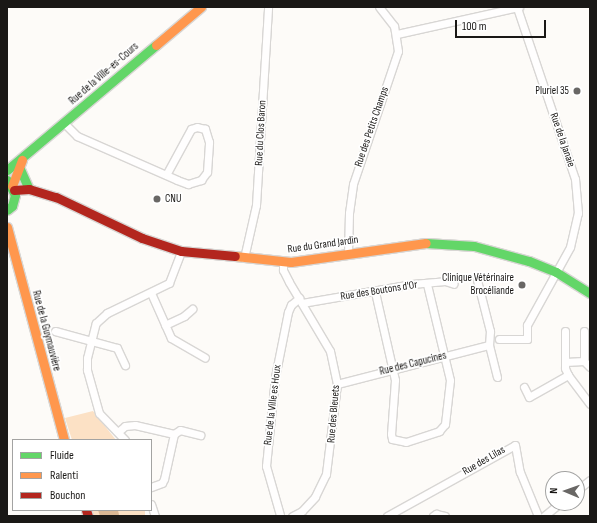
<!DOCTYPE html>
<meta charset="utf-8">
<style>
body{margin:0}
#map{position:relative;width:597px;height:523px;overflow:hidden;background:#fdfbf8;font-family:"Sofia Sans Condensed",sans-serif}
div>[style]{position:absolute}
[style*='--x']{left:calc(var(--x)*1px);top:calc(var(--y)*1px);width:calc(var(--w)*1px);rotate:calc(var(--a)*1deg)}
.green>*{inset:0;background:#fce1c5;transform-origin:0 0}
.water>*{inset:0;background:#dbb895}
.roads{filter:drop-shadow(1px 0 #d8d6d4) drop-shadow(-1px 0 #d8d6d4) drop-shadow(0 1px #d8d6d4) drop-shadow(0 -1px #d8d6d4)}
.street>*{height:7px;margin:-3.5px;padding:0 3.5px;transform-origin:3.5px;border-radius:3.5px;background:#fffefe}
.fast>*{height:9px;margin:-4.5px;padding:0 4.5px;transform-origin:4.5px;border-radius:4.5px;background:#63d668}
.slow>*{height:9px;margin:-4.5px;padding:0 4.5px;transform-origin:4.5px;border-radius:4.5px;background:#ff974d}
.jam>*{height:9px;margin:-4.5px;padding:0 4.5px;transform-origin:4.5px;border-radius:4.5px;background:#b3261e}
.dots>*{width:11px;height:11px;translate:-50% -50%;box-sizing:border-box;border:2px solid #fff;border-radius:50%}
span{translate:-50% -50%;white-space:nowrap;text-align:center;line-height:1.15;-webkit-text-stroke:3.5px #fff;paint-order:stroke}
.street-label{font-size:11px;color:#1a1816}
.poi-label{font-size:11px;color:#1a1816}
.right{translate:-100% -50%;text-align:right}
.left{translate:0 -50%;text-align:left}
.frame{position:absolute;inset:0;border:8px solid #1a1816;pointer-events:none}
.legend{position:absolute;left:12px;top:439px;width:140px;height:72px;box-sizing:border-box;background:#fff;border:1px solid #a3a3a2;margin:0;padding:5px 7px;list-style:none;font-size:12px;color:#1a1816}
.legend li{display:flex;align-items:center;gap:8px;height:20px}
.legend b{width:20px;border:1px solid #a3a3a2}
.north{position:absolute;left:545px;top:471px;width:40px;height:40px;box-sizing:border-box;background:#fff;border:1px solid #a3a3a2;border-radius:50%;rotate:272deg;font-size:11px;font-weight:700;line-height:16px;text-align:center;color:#1a1816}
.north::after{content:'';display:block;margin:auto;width:14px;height:18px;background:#696765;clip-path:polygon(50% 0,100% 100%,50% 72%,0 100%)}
.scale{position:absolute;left:455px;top:20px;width:91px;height:18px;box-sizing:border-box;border:2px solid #1a1816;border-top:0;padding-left:5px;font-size:12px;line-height:14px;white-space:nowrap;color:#1a1816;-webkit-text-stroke:3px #fff;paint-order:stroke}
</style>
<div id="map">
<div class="green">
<i style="clip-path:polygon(93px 411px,116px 440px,72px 440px,65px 418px)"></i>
<i style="left:93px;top:510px;width:52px;height:6px"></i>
</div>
<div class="water">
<i style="clip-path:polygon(98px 510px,118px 510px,119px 515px,100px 516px)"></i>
</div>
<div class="roads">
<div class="street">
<i style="--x:397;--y:34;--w:125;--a:-12.5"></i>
<i style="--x:65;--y:124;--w:17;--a:45"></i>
<i style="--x:77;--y:136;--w:109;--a:23.7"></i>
<i style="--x:177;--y:180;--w:12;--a:20"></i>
<i style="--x:188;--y:184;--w:14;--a:-17"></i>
<i style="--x:201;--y:180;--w:10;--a:-53"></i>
<i style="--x:207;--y:172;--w:30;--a:-86"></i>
<i style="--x:209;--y:142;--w:14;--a:-107"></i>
<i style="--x:205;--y:129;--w:8;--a:-166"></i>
<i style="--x:197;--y:127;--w:6;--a:162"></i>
<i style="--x:191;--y:129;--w:52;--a:118.5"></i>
<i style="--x:348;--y:254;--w:41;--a:-88.6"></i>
<i style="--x:349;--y:213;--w:29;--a:-82"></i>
<i style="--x:353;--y:184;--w:140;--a:-71.3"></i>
<i style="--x:398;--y:51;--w:25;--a:-99"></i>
<i style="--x:394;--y:26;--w:24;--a:-128"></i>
<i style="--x:244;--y:258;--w:54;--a:-77.2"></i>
<i style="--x:256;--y:205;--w:198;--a:-86.5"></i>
<i style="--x:283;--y:262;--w:8;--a:90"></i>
<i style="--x:283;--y:270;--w:13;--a:63"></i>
<i style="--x:289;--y:282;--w:80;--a:59.3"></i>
<i style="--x:330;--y:351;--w:34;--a:78"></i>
<i style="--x:337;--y:384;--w:91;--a:97"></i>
<i style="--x:326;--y:474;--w:25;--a:116"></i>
<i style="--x:315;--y:497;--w:19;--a:133"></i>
<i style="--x:302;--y:511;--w:11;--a:153"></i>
<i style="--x:477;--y:280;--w:53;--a:75.7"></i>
<i style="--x:490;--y:331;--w:14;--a:94"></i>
<i style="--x:489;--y:345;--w:33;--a:76"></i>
<i style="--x:375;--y:292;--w:90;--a:77.2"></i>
<i style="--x:395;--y:380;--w:54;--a:94.2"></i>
<i style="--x:391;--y:434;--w:5;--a:79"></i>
<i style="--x:392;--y:439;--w:14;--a:12"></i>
<i style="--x:406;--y:442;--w:35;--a:-18"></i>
<i style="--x:439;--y:431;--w:9;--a:-49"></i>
<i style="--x:445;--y:424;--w:44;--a:-83.5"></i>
<i style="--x:450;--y:380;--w:99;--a:-103.5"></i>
<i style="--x:151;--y:293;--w:49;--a:66"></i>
<i style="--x:171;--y:338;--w:39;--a:30"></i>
<i style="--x:302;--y:303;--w:112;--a:-9.8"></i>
<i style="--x:412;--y:284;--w:33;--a:-5"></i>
<i style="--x:445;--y:281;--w:9;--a:18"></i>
<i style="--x:165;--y:325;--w:21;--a:-25"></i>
<i style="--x:184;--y:316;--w:11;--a:-41"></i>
<i style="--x:55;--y:331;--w:64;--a:15.3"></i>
<i style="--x:117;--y:348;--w:19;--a:65"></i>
<i style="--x:565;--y:331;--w:37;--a:90"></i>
<i style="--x:565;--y:368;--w:8;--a:67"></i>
<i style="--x:499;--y:339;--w:28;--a:0"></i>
<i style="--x:527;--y:339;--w:14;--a:-90"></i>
<i style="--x:527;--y:325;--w:89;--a:-61.1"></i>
<i style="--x:570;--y:247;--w:35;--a:-77"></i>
<i style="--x:578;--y:213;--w:34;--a:-95"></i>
<i style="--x:575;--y:179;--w:181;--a:-108.7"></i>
<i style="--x:584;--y:361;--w:30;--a:-90"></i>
<i style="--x:565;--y:362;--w:19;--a:-3"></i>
<i style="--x:584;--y:361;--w:8;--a:45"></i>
<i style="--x:337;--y:384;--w:157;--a:-14.4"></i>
<i style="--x:524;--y:387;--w:11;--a:63"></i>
<i style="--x:529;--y:397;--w:45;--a:-29.4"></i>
<i style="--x:568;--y:375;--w:36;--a:53"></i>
<i style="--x:118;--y:432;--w:9;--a:-41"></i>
<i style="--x:125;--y:426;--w:10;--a:-6"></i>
<i style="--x:135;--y:425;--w:40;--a:13"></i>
<i style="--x:174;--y:434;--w:46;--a:102.5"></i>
<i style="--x:164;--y:479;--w:4;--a:117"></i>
<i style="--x:162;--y:483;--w:12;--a:160"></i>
<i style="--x:174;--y:434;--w:7;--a:-34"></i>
<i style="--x:180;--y:430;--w:21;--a:14"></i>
<i style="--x:125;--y:440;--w:37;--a:-134"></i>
<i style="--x:99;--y:413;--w:45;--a:-105.6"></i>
<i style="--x:87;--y:370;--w:12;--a:-90"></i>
<i style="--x:87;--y:358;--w:36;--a:-76"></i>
<i style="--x:96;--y:323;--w:15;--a:-42"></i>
<i style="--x:107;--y:313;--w:69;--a:-25.8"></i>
<i style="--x:169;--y:283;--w:34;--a:-69"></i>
<i style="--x:577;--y:490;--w:16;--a:-38"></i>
<i style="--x:151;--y:504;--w:13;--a:72"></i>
<i style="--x:280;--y:515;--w:51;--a:-105.9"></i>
<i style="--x:266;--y:466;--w:89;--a:-84.2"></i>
<i style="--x:275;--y:377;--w:66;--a:-78.7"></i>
<i style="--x:288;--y:312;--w:8;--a:-67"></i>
<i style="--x:291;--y:305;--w:11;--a:-41"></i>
<i style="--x:387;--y:516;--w:146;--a:-29"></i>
<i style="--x:515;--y:445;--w:27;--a:80"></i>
<i style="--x:520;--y:472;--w:48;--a:67.8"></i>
<i style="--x:433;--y:516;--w:4;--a:-34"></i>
<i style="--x:436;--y:514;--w:9;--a:13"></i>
<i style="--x:544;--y:516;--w:21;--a:-39"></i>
</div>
<div class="fast">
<i style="--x:20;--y:169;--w:22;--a:66"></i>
<i style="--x:7;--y:170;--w:194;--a:-40"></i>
<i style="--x:7;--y:180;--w:17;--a:62"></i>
<i style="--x:15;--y:195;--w:11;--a:105"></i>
<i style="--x:12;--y:206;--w:6;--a:141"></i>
<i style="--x:426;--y:243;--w:48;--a:3.6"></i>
<i style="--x:474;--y:246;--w:57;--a:15.3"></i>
<i style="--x:529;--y:261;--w:29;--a:22"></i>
<i style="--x:556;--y:272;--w:40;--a:32"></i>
</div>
<div class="slow">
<i style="--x:156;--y:45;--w:59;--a:-40.2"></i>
<i style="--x:12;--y:186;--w:28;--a:-69"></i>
<i style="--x:7;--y:227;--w:220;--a:75"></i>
<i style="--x:235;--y:256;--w:56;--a:6.1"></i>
<i style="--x:291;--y:262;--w:136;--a:-8"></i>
</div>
<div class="jam">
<i style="--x:14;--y:190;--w:15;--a:-4"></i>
<i style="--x:29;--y:189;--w:28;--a:17"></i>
<i style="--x:56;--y:197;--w:95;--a:25.5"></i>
<i style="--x:142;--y:238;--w:41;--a:18.4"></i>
<i style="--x:181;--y:251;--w:54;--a:5.3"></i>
<i style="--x:86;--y:510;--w:6;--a:72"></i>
</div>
</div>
<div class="dots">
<i style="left:577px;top:91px;background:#696765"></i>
<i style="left:157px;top:199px;background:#696765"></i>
<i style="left:522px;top:285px;background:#696765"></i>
</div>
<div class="street-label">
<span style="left:104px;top:74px;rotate:-41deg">Rue de la Ville-es-Cours</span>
<span style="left:372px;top:127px;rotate:-71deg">Rue des Petits Champs</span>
<span style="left:261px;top:133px;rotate:-87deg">Rue du Clos Baron</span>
<span style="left:562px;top:140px;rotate:71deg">Rue de la Janaie</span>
<span style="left:323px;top:245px;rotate:-8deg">Rue du Grand Jardin</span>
<span style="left:379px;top:291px;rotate:-9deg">Rue des Boutons d'Or</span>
<span style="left:46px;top:331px;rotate:75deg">Rue de la Guymauvière</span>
<span style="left:413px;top:364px;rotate:-14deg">Rue des Capucines</span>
<span style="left:273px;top:405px;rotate:-83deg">Rue de la Ville es Houx</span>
<span style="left:334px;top:414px;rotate:-85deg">Rue des Bleuets</span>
<span style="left:484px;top:461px;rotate:-30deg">Rue des Lilas</span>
</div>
<div class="poi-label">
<span class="right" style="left:569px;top:91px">Pluriel 35</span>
<span class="left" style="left:165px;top:199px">CNU</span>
<span class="right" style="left:514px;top:285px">Clinique Vétérinaire<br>Brocéliande</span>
</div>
<div class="frame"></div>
<ul class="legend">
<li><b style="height:5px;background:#63d668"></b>Fluide</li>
<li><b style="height:5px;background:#ff974d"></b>Ralenti</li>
<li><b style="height:5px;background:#b3261e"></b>Bouchon</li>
</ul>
<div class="north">N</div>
<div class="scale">100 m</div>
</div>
